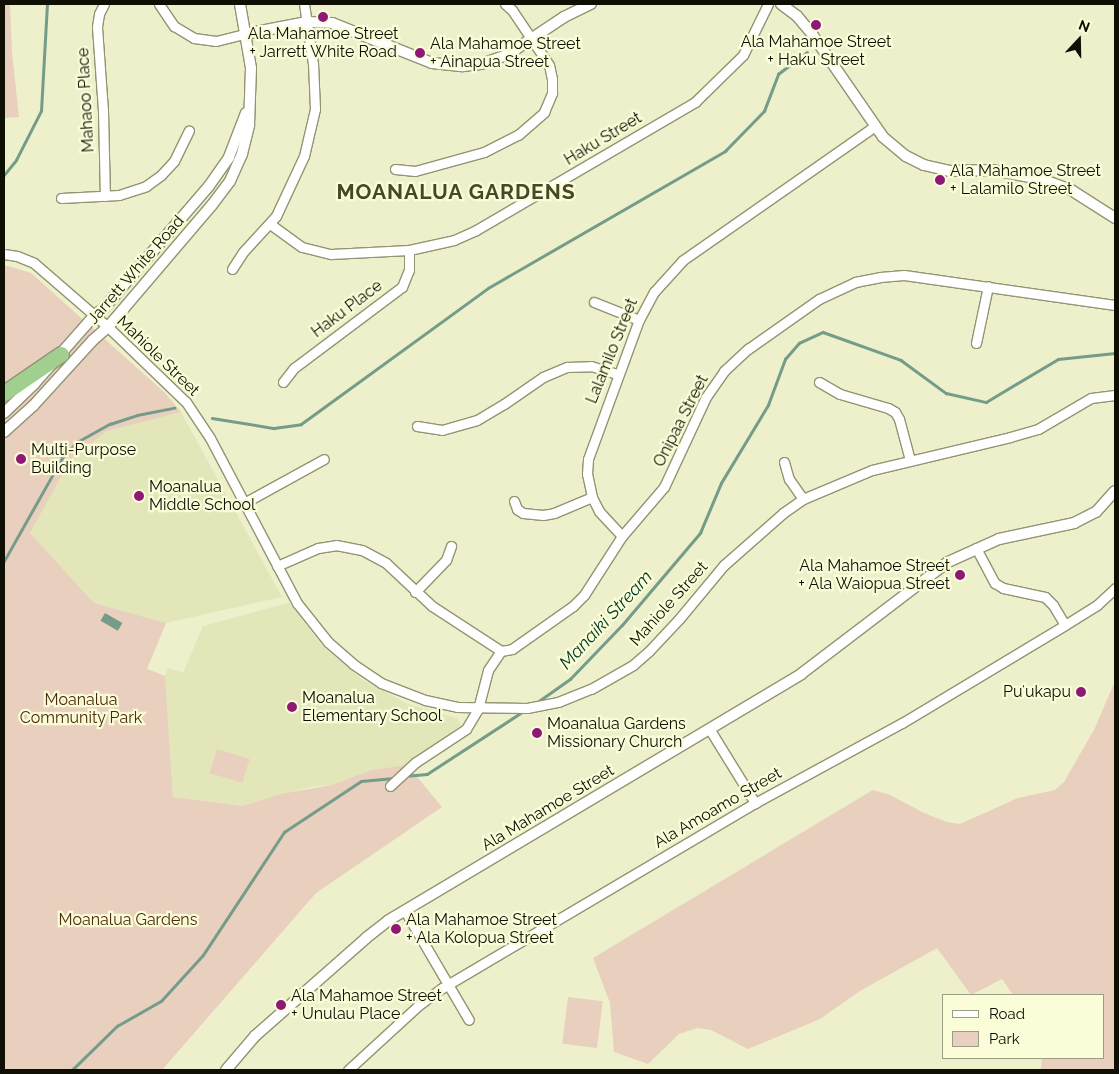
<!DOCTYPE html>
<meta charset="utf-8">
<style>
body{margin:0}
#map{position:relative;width:1119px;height:1074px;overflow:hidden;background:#edf0cb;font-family:Raleway,sans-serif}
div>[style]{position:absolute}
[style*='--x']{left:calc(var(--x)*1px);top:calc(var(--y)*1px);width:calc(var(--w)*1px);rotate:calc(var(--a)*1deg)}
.built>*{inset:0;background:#e2e6b9}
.green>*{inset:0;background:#e8cfbe;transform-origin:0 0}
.water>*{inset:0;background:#749c89;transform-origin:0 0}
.stream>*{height:2.5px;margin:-1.25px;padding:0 1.25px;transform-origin:1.25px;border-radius:1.25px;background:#749c89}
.roads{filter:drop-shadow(1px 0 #929472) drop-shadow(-1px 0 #929472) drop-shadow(0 1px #929472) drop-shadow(0 -1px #929472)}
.minor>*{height:9px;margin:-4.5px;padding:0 4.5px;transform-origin:4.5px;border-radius:4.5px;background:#fff}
.tertiary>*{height:10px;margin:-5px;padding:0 5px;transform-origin:5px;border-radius:5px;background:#fff}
.motorway>*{height:15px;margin:-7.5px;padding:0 7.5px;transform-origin:7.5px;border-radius:7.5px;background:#a1cf8f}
.dots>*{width:14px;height:14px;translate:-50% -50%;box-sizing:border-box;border:2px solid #fafdd8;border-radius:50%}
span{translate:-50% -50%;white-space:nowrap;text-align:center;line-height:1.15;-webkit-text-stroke:4.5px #fafdd8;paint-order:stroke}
.poi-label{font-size:16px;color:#0f0f04}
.left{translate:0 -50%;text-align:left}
.right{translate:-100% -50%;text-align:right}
.street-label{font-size:16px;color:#0f0f04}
.park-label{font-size:16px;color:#4d2b0d}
.water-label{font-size:18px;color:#003926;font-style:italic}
.district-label{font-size:21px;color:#464828;font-weight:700;letter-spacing:1px}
.frame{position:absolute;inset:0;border:5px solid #0f0f04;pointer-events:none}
.legend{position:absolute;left:942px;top:994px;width:162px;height:65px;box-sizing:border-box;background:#fafdd8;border:1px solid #9c9e83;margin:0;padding:6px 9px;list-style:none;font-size:15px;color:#0f0f04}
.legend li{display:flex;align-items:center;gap:10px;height:25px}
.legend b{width:25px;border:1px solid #9c9e83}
.north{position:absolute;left:1054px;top:15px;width:50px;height:50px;-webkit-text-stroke:4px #fafdd8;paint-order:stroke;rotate:21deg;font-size:14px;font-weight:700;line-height:20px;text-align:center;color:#0f0f04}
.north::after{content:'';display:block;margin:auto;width:18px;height:22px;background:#0f0f04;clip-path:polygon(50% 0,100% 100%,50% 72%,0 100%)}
</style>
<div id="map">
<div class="built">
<i style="clip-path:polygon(181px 412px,282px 597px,166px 623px,94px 603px,30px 533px,71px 459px,106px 431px)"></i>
<i style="clip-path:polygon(289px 603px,323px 647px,363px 680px,408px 704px,457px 718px,461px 725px,407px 765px,371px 770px,332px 785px,316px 786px,280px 794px,243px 806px,173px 797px,165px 676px,168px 668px,183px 673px,203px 626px)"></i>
</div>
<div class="green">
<i style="clip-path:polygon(4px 4px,10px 4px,12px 52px,19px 117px,4px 118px)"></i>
<i style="clip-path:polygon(4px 265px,31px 273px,165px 393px,181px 412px,107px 431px,71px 459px,30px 533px,94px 603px,166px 623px,147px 669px,165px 676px,173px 797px,243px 806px,280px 794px,332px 785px,371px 770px,407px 765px,442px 807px,316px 893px,162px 1070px,4px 1070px)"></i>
<i style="clip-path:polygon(1115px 681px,1115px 1070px,1041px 1070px,1042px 1058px,1103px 1058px,1103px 995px,1013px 995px,1002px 979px,971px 995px,937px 948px,860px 991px,820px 1019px,748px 1049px,711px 1030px,697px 1028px,679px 1034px,648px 1064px,614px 1052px,610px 1003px,593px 958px,873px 790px,890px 795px,924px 813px,947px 822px,960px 824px,1018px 798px,1055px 790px,1064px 782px,1095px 728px)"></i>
<i style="left:217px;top:749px;width:34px;height:25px;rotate:17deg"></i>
<i style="left:568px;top:997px;width:35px;height:47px;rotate:7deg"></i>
</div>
<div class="water">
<i style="left:105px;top:613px;width:20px;height:9px;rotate:30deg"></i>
</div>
<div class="stream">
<i style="--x:4;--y:175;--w:19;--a:-51"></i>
<i style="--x:16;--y:160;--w:55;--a:-63"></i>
<i style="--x:41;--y:111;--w:107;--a:-86.8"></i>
<i style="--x:212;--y:418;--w:63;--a:9.2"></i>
<i style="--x:274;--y:428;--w:27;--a:-8"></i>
<i style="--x:301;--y:424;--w:231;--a:-36"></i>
<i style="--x:488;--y:288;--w:274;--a:-30"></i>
<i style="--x:725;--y:151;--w:56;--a:-45.7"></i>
<i style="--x:764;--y:111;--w:40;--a:-69"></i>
<i style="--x:778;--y:74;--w:36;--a:-37"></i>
<i style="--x:4;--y:561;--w:118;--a:-60.6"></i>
<i style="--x:62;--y:458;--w:22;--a:-47"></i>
<i style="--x:77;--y:442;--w:38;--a:-29"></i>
<i style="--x:110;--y:424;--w:28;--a:-18"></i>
<i style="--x:137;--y:415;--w:38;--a:-11"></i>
<i style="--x:536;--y:703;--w:42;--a:-35.2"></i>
<i style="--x:570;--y:679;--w:75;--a:-46.1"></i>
<i style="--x:622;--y:625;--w:121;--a:-49.7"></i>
<i style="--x:700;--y:533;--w:54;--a:-67.2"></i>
<i style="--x:721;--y:483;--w:91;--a:-58.9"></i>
<i style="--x:768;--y:405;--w:49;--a:-69.7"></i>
<i style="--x:785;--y:359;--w:21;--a:-49"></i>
<i style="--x:799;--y:343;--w:26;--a:-25"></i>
<i style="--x:823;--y:332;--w:83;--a:19.7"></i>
<i style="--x:901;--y:360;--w:56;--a:36.3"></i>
<i style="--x:946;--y:393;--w:41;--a:12.7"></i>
<i style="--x:986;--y:402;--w:84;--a:-30.8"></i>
<i style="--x:1058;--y:359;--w:57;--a:-6"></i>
<i style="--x:404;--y:776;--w:23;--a:-5"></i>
<i style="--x:427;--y:774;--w:117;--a:-33.1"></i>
<i style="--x:72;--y:1070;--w:63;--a:-44.4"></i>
<i style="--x:117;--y:1026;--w:51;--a:-29.6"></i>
<i style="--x:161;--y:1001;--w:62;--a:-47.6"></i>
<i style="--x:203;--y:955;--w:147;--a:-56.6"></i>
<i style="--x:284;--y:832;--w:92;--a:-33.5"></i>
<i style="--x:361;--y:781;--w:33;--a:-5"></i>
</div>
<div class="roads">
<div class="minor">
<i style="--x:104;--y:4;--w:11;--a:117"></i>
<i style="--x:99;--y:14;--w:13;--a:99"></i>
<i style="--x:97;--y:27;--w:84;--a:85.9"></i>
<i style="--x:103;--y:111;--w:85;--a:88.7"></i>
<i style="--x:159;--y:4;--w:27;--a:56"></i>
<i style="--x:174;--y:26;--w:23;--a:31"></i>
<i style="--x:194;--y:38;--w:22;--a:8"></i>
<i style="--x:216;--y:41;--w:30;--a:-14"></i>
<i style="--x:395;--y:169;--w:20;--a:6"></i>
<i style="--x:415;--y:171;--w:72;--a:-15.4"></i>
<i style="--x:484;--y:152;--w:38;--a:-27"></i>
<i style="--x:518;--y:135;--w:35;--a:-41"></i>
<i style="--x:544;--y:112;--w:21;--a:-67"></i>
<i style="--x:552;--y:93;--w:14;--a:-90"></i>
<i style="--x:552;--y:79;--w:14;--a:-102"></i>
<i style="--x:549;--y:65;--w:66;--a:-123.9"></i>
<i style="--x:512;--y:10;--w:9;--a:-139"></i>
<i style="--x:61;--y:198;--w:58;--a:-3"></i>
<i style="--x:119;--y:195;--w:28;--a:-18"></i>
<i style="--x:146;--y:186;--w:19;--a:-36"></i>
<i style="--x:161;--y:175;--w:19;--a:-47"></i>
<i style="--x:174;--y:161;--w:34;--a:-64"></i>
<i style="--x:270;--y:224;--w:39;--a:36"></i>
<i style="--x:302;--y:247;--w:30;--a:14"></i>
<i style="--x:331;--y:254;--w:78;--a:-2.9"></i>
<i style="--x:409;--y:250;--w:46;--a:-12.5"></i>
<i style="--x:454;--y:240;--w:24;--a:-24"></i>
<i style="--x:476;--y:230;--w:254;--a:-30.3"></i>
<i style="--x:695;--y:102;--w:67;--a:-44.4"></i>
<i style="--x:743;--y:55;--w:57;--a:-63.9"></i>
<i style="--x:4;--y:254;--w:13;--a:9"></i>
<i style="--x:17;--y:256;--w:18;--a:22"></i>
<i style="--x:34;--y:263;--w:98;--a:40.9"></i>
<i style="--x:108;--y:327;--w:108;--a:43.9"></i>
<i style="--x:186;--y:402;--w:43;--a:56.3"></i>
<i style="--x:210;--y:438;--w:187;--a:62.2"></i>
<i style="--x:297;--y:603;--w:50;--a:51.5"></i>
<i style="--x:328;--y:642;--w:33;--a:41"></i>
<i style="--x:353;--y:664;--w:34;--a:34"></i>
<i style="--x:381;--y:683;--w:47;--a:21.1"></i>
<i style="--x:425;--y:700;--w:33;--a:12"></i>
<i style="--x:457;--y:707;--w:70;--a:0.8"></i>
<i style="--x:527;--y:708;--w:32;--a:-11"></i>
<i style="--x:558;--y:702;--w:35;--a:-22"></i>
<i style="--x:591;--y:689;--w:48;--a:-29.7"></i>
<i style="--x:633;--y:665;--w:21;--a:-41"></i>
<i style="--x:649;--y:651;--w:44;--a:-46.8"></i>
<i style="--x:679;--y:619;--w:70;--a:-50.2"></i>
<i style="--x:724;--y:565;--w:79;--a:-41.4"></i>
<i style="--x:783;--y:513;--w:24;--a:-35"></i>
<i style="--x:803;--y:499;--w:75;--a:-22.8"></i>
<i style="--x:872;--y:470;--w:142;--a:-13.4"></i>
<i style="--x:1010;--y:437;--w:29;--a:-16"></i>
<i style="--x:1038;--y:429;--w:61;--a:-30.3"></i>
<i style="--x:1091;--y:398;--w:24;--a:-7"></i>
<i style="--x:232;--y:269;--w:20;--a:-57"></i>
<i style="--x:243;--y:252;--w:49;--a:-47.5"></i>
<i style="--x:276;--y:216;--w:66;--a:-65"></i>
<i style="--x:304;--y:156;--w:48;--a:-76.8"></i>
<i style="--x:315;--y:109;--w:45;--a:-92.5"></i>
<i style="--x:313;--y:64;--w:61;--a:-98.5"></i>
<i style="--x:594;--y:302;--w:48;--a:21.8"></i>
<i style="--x:976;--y:343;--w:58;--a:-78.1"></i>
<i style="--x:283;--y:382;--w:18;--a:-52"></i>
<i style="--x:294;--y:368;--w:135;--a:-36.9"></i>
<i style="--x:402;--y:287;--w:18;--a:-68"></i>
<i style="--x:409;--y:270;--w:20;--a:-90"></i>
<i style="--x:819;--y:382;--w:24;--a:30"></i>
<i style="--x:840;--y:394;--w:50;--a:16.3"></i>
<i style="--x:888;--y:408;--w:8;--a:30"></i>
<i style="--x:895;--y:412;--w:8;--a:60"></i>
<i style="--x:899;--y:419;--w:42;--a:75"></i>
<i style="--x:417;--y:426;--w:25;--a:9"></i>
<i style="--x:442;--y:430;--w:36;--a:-16"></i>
<i style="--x:477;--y:420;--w:31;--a:-31"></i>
<i style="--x:504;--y:404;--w:47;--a:-34.7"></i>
<i style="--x:543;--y:377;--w:26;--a:-23"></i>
<i style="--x:567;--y:367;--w:24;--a:-2"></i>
<i style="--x:591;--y:366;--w:28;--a:17"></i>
<i style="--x:784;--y:462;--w:18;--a:74"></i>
<i style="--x:789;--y:479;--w:24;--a:55"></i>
<i style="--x:514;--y:501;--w:9;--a:69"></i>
<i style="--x:517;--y:509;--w:7;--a:34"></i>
<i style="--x:523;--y:513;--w:20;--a:6"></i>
<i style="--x:543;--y:515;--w:11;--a:-10"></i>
<i style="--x:554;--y:513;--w:41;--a:-22.8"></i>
<i style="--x:244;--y:503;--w:91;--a:-28.8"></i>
<i style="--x:622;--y:536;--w:34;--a:-133"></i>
<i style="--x:599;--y:511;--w:16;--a:-117"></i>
<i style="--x:592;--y:497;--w:24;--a:-102"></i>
<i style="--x:587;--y:474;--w:15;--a:-86"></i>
<i style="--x:588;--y:459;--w:148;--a:-69.9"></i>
<i style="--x:639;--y:320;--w:32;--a:-62"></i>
<i style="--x:654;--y:292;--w:43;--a:-47.8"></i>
<i style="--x:683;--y:260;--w:234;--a:-34.9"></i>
<i style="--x:976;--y:548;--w:40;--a:62"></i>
<i style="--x:995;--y:583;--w:9;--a:32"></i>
<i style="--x:1003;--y:588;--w:43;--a:12.1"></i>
<i style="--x:1045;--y:597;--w:11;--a:45"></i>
<i style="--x:1053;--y:605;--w:23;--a:59"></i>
<i style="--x:277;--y:566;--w:45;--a:-23.7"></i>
<i style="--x:318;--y:548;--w:18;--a:-9"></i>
<i style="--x:336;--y:545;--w:26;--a:11"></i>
<i style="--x:362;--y:550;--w:27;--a:28"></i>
<i style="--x:386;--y:563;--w:63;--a:43.1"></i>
<i style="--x:432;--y:606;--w:82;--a:33.1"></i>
<i style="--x:415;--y:592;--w:45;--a:-45.9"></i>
<i style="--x:446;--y:560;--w:15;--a:-70"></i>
<i style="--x:710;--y:730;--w:86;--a:58.3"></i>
<i style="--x:390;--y:786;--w:35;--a:-43"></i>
<i style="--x:416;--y:762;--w:60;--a:-33.4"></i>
<i style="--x:466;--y:729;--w:23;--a:-59"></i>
<i style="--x:478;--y:709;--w:40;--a:-75.6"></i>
<i style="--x:488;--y:670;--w:23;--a:-56"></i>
<i style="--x:501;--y:651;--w:11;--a:-10"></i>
<i style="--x:512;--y:649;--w:75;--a:-35.2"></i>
<i style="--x:573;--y:606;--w:16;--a:-45"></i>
<i style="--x:584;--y:595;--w:70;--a:-57.2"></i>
<i style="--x:622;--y:536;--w:65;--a:-49.4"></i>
<i style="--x:664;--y:487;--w:99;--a:-65"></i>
<i style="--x:706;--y:397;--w:32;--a:-55"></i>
<i style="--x:724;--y:371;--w:33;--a:-43"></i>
<i style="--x:748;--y:349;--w:87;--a:-35.2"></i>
<i style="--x:819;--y:299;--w:40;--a:-25"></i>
<i style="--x:855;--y:282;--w:25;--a:-11"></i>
<i style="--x:880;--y:277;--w:24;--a:-5"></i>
<i style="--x:904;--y:275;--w:213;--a:8.1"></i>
<i style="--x:405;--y:911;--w:126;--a:59.6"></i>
<i style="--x:348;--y:1070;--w:98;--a:-42.5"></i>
<i style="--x:420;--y:1004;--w:27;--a:-36"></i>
<i style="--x:442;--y:988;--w:364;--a:-30.6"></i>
<i style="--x:755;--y:803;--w:167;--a:-28.6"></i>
<i style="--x:902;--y:723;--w:190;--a:-31"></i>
<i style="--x:1065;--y:625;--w:38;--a:-32"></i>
<i style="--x:1097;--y:605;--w:25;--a:-43"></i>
</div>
<div class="tertiary">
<i style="--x:781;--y:4;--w:20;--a:37"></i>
<i style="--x:797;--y:16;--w:23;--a:50"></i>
<i style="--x:812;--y:34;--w:125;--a:55.4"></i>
<i style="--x:883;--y:137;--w:30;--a:40"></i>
<i style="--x:906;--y:156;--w:20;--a:27"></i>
<i style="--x:924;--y:165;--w:26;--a:13"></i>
<i style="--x:949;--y:171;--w:43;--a:-1.3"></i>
<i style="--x:992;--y:170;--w:50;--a:10.4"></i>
<i style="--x:1041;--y:179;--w:32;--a:20"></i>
<i style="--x:1071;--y:190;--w:52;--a:32.5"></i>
<i style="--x:245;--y:34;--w:63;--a:-11"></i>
<i style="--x:307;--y:22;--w:25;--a:2"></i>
<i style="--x:332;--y:23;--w:108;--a:21.8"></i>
<i style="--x:432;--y:63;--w:31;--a:6"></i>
<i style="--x:463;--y:66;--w:18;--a:-6"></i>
<i style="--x:481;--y:64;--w:28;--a:-19"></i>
<i style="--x:507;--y:55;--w:69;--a:-33.7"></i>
<i style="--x:564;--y:17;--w:30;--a:-26"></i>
<i style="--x:4;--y:413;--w:42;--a:-44"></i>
<i style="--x:34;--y:384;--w:91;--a:-48.6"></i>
<i style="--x:94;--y:316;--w:13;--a:-39"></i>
<i style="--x:104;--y:308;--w:161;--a:-49.3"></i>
<i style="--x:209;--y:186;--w:35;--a:-55"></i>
<i style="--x:229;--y:157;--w:47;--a:-68.9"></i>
<i style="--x:4;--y:432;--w:39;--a:-42"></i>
<i style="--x:33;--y:406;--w:89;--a:-47.7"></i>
<i style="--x:93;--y:340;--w:20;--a:-41"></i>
<i style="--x:108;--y:327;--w:160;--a:-49.6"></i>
<i style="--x:212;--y:205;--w:30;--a:-53"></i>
<i style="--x:230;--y:181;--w:30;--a:-66"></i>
<i style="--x:242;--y:154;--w:30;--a:-76"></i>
<i style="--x:249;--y:125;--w:57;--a:-88"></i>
<i style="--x:251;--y:68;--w:65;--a:-99.8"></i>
<i style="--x:226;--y:1070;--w:45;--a:-49.5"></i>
<i style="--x:255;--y:1036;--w:148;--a:-41.4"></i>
<i style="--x:366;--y:938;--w:29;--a:-38"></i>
<i style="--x:389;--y:920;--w:480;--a:-30.8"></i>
<i style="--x:801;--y:674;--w:185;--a:-37.3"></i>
<i style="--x:948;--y:562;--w:56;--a:-24.3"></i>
<i style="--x:999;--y:539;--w:77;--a:-12"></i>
<i style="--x:1074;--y:523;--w:25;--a:-27"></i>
<i style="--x:1096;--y:512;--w:28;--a:-48"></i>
</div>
<div class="motorway">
<i style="--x:4;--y:393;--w:69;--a:-34.4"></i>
</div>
</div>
<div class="dots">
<i style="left:323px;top:17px;background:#8f1776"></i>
<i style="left:816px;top:25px;background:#8f1776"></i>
<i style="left:420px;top:53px;background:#8f1776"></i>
<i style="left:940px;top:180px;background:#8f1776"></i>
<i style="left:21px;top:459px;background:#8f1776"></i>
<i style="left:139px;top:496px;background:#8f1776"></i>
<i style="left:960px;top:575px;background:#8f1776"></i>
<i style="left:1081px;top:692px;background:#8f1776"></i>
<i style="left:292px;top:707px;background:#8f1776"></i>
<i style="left:537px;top:733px;background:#8f1776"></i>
<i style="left:396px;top:929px;background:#8f1776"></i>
<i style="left:281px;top:1005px;background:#8f1776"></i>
</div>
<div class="poi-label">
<span style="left:323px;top:43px">Ala Mahamoe Street<br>+ Jarrett White Road</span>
<span style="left:816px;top:51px">Ala Mahamoe Street<br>+ Haku Street</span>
<span class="left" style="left:430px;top:53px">Ala Mahamoe Street<br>+ Ainapua Street</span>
<span class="left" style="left:950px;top:180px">Ala Mahamoe Street<br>+ Lalamilo Street</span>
<span class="left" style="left:31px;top:459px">Multi-Purpose<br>Building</span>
<span class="left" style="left:149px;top:496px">Moanalua<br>Middle School</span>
<span class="right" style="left:950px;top:575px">Ala Mahamoe Street<br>+ Ala Waiopua Street</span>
<span class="right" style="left:1071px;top:692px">Puʻukapu</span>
<span class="left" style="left:302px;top:707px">Moanalua<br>Elementary School</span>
<span class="left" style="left:547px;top:733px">Moanalua Gardens<br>Missionary Church</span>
<span class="left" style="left:406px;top:929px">Ala Mahamoe Street<br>+ Ala Kolopua Street</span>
<span class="left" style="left:291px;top:1005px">Ala Mahamoe Street<br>+ Unulau Place</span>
</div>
<div class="street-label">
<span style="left:86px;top:100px;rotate:-93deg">Mahaoo Place</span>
<span style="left:603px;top:139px;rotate:-31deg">Haku Street</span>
<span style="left:136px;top:270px;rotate:-49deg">Jarrett White Road</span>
<span style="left:347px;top:309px;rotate:-37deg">Haku Place</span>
<span style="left:612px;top:351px;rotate:-68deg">Lalamilo Street</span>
<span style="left:158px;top:356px;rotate:44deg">Mahiole Street</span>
<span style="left:681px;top:421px;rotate:-63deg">Onipaa Street</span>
<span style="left:669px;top:604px;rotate:-48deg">Mahiole Street</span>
<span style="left:548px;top:808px;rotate:-31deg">Ala Mahamoe Street</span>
<span style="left:718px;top:808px;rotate:-30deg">Ala Amoamo Street</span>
</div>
<div class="park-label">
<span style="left:81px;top:709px">Moanalua<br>Community Park</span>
<span style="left:128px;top:920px">Moanalua Gardens</span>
</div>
<div class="water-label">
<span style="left:606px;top:620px;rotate:-47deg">Manaiki Stream</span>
</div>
<div class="district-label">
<span style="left:456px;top:192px">MOANALUA GARDENS</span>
</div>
<div class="frame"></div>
<ul class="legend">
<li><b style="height:6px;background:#fff"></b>Road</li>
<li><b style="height:14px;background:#e8cfbe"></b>Park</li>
</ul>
<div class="north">N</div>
</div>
